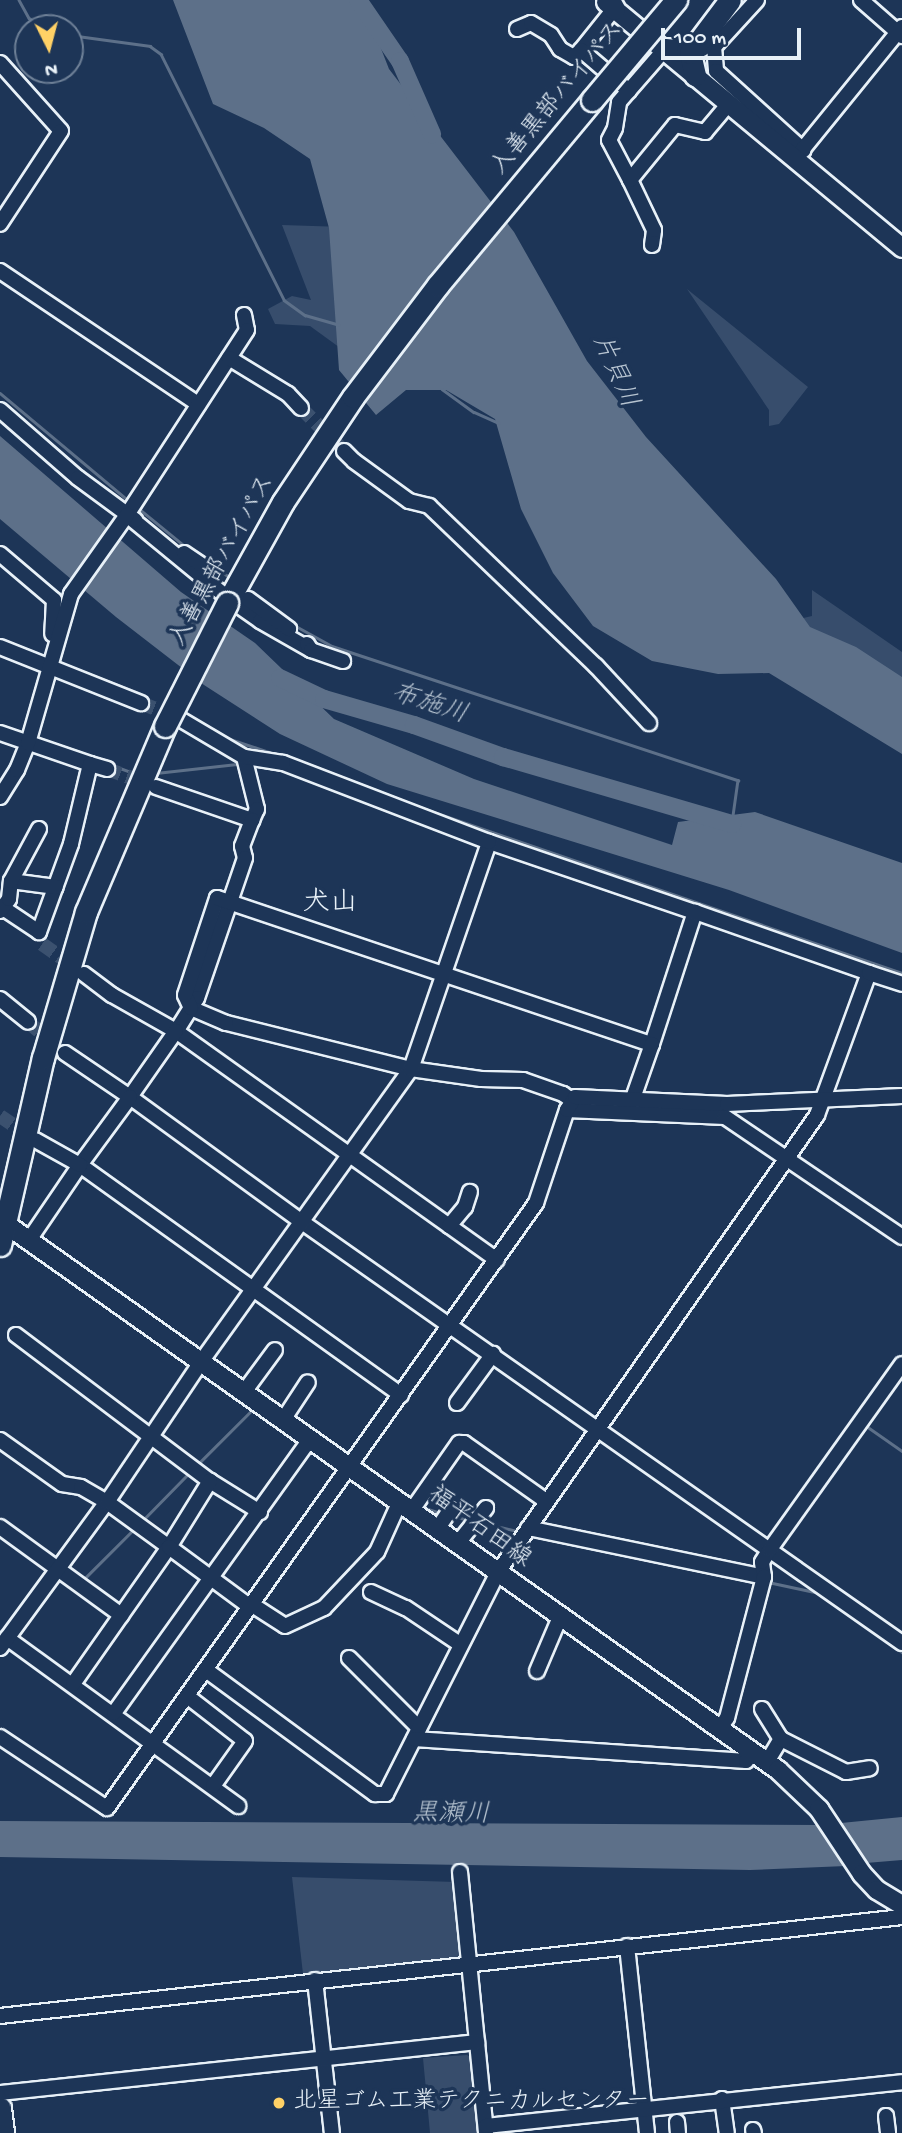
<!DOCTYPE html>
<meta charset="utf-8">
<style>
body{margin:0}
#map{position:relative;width:902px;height:2133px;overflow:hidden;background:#1d3557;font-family:"Gochi Hand","Klee One",sans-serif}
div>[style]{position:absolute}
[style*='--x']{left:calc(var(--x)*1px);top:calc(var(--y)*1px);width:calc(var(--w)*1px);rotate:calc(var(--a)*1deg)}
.green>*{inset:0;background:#374d6c}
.water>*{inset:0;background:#5d7089}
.stream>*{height:2.5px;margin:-1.25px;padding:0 1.25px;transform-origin:1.25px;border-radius:1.25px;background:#5d7089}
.river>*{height:18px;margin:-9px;padding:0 9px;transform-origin:9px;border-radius:9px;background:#5d7089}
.minor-tunnel>*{height:14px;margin-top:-7px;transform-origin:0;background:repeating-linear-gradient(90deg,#3b516f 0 14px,transparent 0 21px)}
.roads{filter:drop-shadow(2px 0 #e8f1f8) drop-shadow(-2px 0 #e8f1f8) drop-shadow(0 2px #e8f1f8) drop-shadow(0 -2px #e8f1f8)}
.minor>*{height:14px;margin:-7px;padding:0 7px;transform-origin:7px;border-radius:7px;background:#1d3557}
.major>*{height:18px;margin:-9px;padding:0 9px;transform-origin:9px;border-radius:9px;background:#1d3557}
.highway>*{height:21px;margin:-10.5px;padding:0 10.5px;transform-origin:10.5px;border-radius:10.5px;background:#1d3557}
.bridges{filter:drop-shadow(2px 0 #e8f1f8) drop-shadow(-2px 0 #e8f1f8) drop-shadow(0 2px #e8f1f8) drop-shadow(0 -2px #e8f1f8)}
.highway-bridge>*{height:21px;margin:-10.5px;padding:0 10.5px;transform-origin:10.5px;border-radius:10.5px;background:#1d3557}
.dots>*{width:19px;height:19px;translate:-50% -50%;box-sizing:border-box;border:4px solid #1d3557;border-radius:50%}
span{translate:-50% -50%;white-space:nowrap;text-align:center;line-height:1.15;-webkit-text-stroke:7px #1d3557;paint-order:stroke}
.street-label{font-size:24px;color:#e8f1f8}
.poi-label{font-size:24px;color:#e8f1f8}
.left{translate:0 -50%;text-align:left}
.water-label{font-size:26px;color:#b7c4d1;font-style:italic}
.quarter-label{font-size:28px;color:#e8f1f8}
.north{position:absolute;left:14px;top:14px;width:70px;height:70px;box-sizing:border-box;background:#1d3557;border:2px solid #6e8097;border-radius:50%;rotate:174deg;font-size:19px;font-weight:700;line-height:28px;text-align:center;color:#e8f1f8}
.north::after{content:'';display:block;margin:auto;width:24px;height:32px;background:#ffd166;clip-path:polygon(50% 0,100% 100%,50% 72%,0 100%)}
.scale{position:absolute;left:661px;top:28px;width:140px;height:32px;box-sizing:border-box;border:4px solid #e8f1f8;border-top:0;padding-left:9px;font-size:21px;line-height:24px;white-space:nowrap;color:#e8f1f8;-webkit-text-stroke:5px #1d3557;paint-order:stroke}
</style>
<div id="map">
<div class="green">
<i style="clip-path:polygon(282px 225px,344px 227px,365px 366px,310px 326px,275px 324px,268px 309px,292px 296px,311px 300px)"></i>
<i style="clip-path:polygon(687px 289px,808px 387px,779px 424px,769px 426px,769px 410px)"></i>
<i style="clip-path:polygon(812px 590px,902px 652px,902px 736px,786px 622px,812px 616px)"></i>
<i style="clip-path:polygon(292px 1877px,456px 1882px,462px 1958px,303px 1974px)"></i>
<i style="clip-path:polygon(467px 2055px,474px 2059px,481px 2133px,430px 2133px,423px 2058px)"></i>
</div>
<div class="water">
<i style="clip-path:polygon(173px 0,362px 0,389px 69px,514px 232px,587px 361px,646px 437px,776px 579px,810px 627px,856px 647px,902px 677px,902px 754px,769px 673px,718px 674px,652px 661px,593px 626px,553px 573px,521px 509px,495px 419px,446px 390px,406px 390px,376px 415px,339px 370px,329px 228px,310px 159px,264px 128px,213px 104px)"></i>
<i style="clip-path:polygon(0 436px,181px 592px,255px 643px,334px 719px,474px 779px,672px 845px,678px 822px,755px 812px,902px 863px,902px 953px,729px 890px,387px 784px,280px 734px,204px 685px,116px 617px,0 519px)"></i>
<i style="clip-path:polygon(902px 1817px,902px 1860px,866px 1863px,841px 1823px)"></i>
<i style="clip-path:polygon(0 1821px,820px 1825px,846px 1866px,750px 1870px,0 1857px)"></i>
</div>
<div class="stream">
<i style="--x:19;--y:0;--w:21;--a:61"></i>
<i style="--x:29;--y:18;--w:19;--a:32"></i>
<i style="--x:70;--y:35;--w:81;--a:7.8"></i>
<i style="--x:150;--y:46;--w:14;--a:36"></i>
<i style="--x:161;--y:54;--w:275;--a:63.4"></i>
<i style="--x:284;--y:300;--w:26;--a:36"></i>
<i style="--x:305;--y:315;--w:35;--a:16"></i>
<i style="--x:442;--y:389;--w:39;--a:36"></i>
<i style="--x:474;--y:412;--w:27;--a:24"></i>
<i style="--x:0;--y:393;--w:168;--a:39.9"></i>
<i style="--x:137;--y:507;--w:63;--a:39.2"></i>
<i style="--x:215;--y:567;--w:21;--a:35"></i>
<i style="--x:294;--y:625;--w:43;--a:28.9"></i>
<i style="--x:332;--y:646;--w:428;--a:18.3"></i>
<i style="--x:738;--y:780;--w:37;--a:98"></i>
<i style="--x:0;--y:639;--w:53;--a:21.2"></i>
<i style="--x:58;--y:662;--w:92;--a:21"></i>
<i style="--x:221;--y:736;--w:60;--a:18.4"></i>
<i style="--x:236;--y:757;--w:25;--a:74"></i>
<i style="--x:109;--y:764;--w:29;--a:20"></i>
<i style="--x:156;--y:773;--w:81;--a:-6.3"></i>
<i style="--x:402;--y:801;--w:529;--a:18.98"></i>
<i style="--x:224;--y:895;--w:46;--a:-72.3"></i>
<i style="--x:198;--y:1003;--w:17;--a:24"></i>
<i style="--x:281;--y:1029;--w:130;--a:13.8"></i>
<i style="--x:865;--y:1425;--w:45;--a:35.1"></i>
<i style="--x:196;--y:1466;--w:81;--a:-45"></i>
<i style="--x:419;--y:1506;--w:25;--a:18"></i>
<i style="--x:452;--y:1516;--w:18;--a:13"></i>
<i style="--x:142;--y:1521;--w:67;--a:-45.6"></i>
<i style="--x:480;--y:1522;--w:42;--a:13.7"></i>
<i style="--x:83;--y:1580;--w:74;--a:-45"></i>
<i style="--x:768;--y:1582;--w:52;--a:12.2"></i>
<i style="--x:882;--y:1637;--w:25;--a:37"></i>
</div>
<div class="river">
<i style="--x:358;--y:0;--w:74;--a:55.5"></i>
<i style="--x:400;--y:61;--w:80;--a:66.3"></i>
<i style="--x:280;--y:678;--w:49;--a:25.5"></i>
<i style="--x:324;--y:699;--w:94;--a:16.1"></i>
<i style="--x:414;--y:725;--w:95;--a:19.8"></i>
<i style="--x:503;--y:757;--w:239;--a:16.3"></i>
</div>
<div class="minor-tunnel">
<i style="--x:301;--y:408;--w:61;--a:45"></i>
<i style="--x:209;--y:570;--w:41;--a:36"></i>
<i style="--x:141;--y:703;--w:38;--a:22"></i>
<i style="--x:107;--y:769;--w:44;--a:20.1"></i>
<i style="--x:42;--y:944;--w:40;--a:34.9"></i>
<i style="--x:28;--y:1022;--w:48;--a:40"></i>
<i style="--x:0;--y:1116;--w:37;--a:34"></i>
</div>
<div class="roads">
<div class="minor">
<i style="--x:757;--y:0;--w:64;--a:132.5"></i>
<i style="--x:714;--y:47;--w:24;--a:85"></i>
<i style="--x:716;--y:71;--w:118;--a:42.2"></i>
<i style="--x:861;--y:0;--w:55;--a:41.3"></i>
<i style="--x:614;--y:9;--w:53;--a:128.8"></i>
<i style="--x:581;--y:50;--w:63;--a:40.5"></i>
<i style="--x:517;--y:29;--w:15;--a:-23"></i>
<i style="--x:531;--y:23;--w:23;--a:31"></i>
<i style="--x:551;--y:35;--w:17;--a:57"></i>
<i style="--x:560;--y:49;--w:16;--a:30"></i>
<i style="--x:574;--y:57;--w:10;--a:-45"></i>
<i style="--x:0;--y:63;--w:91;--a:48.1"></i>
<i style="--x:61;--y:131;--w:111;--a:123.3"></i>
<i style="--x:798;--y:155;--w:165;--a:-50.9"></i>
<i style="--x:630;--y:180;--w:45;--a:-117.7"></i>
<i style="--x:609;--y:140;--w:13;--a:-63"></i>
<i style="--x:615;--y:128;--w:26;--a:-81"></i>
<i style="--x:619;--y:102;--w:70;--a:-49"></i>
<i style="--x:652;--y:245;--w:15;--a:-82"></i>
<i style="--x:654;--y:230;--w:55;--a:-115.6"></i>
<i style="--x:630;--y:180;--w:71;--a:-50.7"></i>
<i style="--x:675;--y:125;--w:31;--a:13"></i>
<i style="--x:705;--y:132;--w:38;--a:-50"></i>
<i style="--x:0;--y:271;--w:239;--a:33.9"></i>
<i style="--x:244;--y:315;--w:15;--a:79"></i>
<i style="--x:247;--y:330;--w:221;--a:123"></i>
<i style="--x:127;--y:515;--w:132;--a:39.5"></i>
<i style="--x:229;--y:599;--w:38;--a:35"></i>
<i style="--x:260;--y:621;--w:59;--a:29.6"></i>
<i style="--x:229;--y:358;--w:69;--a:31.4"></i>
<i style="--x:288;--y:394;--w:19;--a:47"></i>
<i style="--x:0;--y:410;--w:103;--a:41.1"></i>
<i style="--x:78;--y:478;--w:71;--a:36.4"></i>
<i style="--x:344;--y:451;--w:14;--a:45"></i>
<i style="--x:354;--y:461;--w:68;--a:36"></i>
<i style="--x:409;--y:501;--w:21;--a:14"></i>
<i style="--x:429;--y:506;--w:231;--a:43.8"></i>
<i style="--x:596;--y:666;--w:78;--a:47.1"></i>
<i style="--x:184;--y:553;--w:30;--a:34"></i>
<i style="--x:0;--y:554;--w:71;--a:40.4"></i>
<i style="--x:54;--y:600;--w:34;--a:93"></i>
<i style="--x:248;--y:599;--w:51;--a:36.2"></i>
<i style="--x:307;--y:644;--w:7;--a:56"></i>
<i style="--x:311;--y:650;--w:34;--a:19"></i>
<i style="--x:0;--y:647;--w:152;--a:21.7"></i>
<i style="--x:0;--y:733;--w:95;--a:19"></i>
<i style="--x:90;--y:764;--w:82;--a:103.4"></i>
<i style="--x:71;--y:844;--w:94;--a:110"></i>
<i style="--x:39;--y:932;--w:43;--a:-146.3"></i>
<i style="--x:244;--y:757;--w:54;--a:76"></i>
<i style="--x:257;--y:809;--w:12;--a:114"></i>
<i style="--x:90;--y:764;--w:18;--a:16"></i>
<i style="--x:156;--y:787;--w:102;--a:19"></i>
<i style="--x:252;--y:820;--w:28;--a:111"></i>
<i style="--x:242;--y:846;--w:12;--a:76"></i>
<i style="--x:245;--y:858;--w:148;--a:108.9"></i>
<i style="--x:197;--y:998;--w:39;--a:122"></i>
<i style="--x:176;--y:1031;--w:394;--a:35.5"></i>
<i style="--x:0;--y:797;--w:32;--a:-58"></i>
<i style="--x:17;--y:770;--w:29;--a:-68"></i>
<i style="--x:28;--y:743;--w:155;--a:-73.9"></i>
<i style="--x:71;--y:594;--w:97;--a:-54.7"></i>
<i style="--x:489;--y:842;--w:218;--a:18.8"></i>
<i style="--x:11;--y:881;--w:45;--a:7.6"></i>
<i style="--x:0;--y:911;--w:15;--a:-53"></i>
<i style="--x:9;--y:899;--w:18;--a:-84"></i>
<i style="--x:11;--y:881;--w:59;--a:-61.7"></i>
<i style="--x:84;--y:974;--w:35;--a:37"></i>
<i style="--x:112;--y:995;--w:73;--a:29.4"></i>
<i style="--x:176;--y:1031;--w:80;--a:124.9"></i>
<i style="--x:130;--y:1097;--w:213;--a:36"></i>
<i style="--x:302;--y:1222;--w:733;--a:35.06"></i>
<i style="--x:0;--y:999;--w:36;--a:39"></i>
<i style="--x:652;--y:1044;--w:139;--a:-72"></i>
<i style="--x:695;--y:912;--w:184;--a:19.3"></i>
<i style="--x:65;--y:1053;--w:78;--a:34.1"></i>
<i style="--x:130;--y:1097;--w:84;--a:126.3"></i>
<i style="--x:80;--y:1165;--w:395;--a:35.6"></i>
<i style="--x:573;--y:1101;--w:12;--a:-145"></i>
<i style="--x:563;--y:1094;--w:42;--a:-160.7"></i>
<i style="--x:523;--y:1080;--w:42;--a:-178.6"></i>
<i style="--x:481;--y:1079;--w:71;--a:-171.9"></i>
<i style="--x:411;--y:1069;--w:191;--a:-166"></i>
<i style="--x:226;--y:1023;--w:38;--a:-157"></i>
<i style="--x:191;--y:1008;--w:14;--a:-115"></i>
<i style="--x:185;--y:995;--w:102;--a:-71.7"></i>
<i style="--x:217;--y:898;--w:459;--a:18.6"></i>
<i style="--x:652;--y:1044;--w:60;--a:109.3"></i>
<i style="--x:567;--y:1110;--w:158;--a:2.5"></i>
<i style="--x:725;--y:1117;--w:214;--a:34.1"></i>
<i style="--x:449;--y:1226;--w:25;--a:-50"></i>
<i style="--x:465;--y:1207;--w:16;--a:-72"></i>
<i style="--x:29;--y:1240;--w:91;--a:-55.8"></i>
<i style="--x:80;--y:1165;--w:51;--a:-150.9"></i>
<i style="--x:16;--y:1335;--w:243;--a:37"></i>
<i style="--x:210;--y:1481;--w:59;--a:31.8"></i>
<i style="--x:244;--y:1392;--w:52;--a:-53.6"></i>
<i style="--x:457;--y:1403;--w:61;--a:-53.7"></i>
<i style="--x:283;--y:1420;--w:45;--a:-56.7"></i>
<i style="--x:0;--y:1440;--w:76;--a:35.4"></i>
<i style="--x:62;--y:1484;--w:19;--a:9"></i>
<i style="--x:81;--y:1487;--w:30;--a:30"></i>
<i style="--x:107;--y:1502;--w:77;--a:36"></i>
<i style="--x:169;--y:1547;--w:78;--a:-58.2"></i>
<i style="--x:412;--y:1510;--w:82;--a:-55"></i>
<i style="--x:459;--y:1443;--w:5;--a:0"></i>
<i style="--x:464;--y:1443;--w:100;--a:35.3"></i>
<i style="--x:0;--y:1527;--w:150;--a:36"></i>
<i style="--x:438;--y:1528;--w:22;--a:-56"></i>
<i style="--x:528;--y:1528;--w:241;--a:11.7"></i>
<i style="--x:764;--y:1577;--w:15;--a:-98"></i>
<i style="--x:762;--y:1562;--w:15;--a:-58"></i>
<i style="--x:770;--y:1549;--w:227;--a:-54.5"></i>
<i style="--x:458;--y:1543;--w:45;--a:-51.3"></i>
<i style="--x:371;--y:1592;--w:38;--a:25"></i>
<i style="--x:406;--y:1608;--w:66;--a:33.9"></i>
<i style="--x:251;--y:1604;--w:40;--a:32.9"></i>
<i style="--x:285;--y:1626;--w:43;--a:-24.8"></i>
<i style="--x:324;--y:1608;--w:77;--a:-46.6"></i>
<i style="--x:377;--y:1552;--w:56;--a:-65.7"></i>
<i style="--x:7;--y:1638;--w:286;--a:36"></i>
<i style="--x:0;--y:1648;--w:181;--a:-53.8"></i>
<i style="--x:107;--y:1502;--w:169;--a:-56.1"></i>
<i style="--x:201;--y:1362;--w:360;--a:-54.4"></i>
<i style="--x:411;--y:1069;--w:240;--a:-71"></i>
<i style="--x:489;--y:842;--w:221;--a:-159"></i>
<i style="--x:283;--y:763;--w:39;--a:-171"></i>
<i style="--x:244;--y:757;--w:74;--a:-149.3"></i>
<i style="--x:349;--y:1658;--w:99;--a:45"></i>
<i style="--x:206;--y:1670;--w:210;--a:36.3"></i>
<i style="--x:375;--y:1794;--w:11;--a:0"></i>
<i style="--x:386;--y:1794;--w:249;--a:-63.2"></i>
<i style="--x:498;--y:1572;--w:557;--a:-55.08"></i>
<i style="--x:817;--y:1115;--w:151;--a:-69.9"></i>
<i style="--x:869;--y:973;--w:35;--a:18"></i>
<i style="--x:537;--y:1671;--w:59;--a:-66.9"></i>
<i style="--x:73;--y:1684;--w:167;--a:-55"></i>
<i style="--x:169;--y:1547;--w:99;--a:36.4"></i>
<i style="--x:187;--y:1696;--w:73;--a:37.8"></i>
<i style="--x:245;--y:1741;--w:55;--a:125.4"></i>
<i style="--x:762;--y:1709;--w:36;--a:58"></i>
<i style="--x:114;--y:1713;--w:337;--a:-54.4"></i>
<i style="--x:719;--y:1729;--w:14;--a:-54"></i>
<i style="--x:727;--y:1718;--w:146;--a:-75.3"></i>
<i style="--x:0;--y:1737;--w:128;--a:33.6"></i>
<i style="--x:107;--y:1808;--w:742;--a:-54.66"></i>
<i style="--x:536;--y:1203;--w:98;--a:-71.6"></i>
<i style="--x:567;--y:1110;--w:15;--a:-58"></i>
<i style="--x:575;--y:1097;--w:152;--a:2.6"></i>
<i style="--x:727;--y:1104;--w:175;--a:-2.6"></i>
<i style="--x:414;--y:1739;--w:333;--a:3.8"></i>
<i style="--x:746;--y:1761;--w:11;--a:-49"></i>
<i style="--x:767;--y:1762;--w:27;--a:-59"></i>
<i style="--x:781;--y:1739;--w:73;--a:26.9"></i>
<i style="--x:846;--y:1772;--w:24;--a:-9"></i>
<i style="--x:460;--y:1872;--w:262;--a:84.3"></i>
<i style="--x:627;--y:1946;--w:188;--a:83.9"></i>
<i style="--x:315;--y:1980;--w:154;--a:83.7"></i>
<i style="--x:0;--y:2016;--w:907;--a:-6.26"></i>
<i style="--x:0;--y:2093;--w:480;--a:-6.1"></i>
<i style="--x:722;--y:2099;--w:34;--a:82"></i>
<i style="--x:886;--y:2116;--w:17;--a:83"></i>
<i style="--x:677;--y:2122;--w:11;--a:85"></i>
<i style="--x:486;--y:2126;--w:418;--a:-6"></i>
<i style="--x:753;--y:2130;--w:3;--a:72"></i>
</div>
<div class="major">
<i style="--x:606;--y:2;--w:385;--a:39.7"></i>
<i style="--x:0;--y:1220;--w:953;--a:35.26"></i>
<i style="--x:778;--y:1770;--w:57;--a:43.6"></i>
<i style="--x:819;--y:1809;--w:78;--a:56.5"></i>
<i style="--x:862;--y:1874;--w:22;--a:47"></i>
<i style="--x:877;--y:1890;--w:29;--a:31"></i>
</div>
<div class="highway">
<i style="--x:609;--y:0;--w:10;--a:61"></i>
<i style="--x:665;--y:49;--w:22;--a:5"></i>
<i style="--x:687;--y:51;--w:15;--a:-23"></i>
<i style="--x:695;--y:75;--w:23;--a:-103"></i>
<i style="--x:690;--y:53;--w:66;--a:-53"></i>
<i style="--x:227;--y:603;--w:115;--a:-61"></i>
<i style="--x:283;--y:502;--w:126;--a:-56.3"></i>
<i style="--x:353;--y:397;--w:141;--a:-52.8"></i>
<i style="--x:438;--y:285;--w:241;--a:-50.2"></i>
<i style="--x:0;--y:1245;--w:192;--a:-77.1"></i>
<i style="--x:43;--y:1058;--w:152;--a:-73.6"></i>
<i style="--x:86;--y:912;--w:202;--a:-67"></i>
<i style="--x:0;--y:2108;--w:25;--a:83"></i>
</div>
</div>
<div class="bridges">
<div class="highway-bridge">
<i style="--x:592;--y:100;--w:131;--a:-50"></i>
<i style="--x:165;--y:726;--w:138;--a:-63.2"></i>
</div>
</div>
<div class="dots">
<i style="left:279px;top:2103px;background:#ffd166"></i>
</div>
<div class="street-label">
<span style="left:558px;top:99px;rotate:-50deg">入善黒部バイパス</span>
<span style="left:223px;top:561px;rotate:-61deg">入善黒部バイパス</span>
<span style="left:479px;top:1528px;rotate:36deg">福平石田線</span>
</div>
<div class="poi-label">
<span class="left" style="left:293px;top:2103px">北星ゴム工業テクニカルセンター</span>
</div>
<div class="water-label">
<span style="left:613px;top:372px;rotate:66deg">片貝川</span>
<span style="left:429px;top:706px;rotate:18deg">布施川</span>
<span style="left:451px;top:1816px;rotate:1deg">黒瀬川</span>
</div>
<div class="quarter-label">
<span style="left:330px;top:904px">犬山</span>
</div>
<div class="north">N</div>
<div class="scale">100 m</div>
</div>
